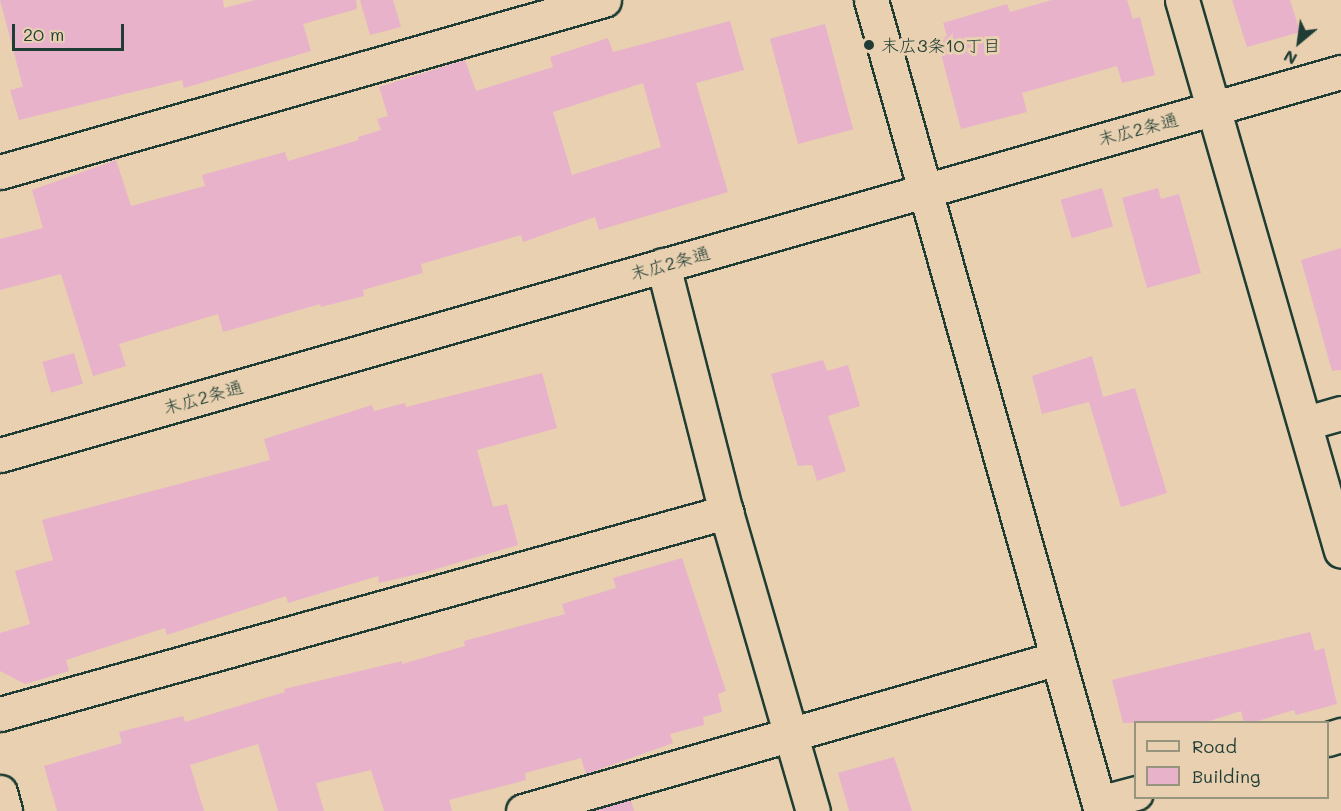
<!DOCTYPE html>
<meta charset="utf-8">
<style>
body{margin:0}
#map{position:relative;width:1341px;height:811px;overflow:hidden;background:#e8d0b0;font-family:Mali,"Klee One",sans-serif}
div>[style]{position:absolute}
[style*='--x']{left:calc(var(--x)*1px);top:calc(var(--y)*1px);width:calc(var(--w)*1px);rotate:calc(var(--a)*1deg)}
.building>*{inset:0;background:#e8b2cb;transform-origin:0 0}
.roads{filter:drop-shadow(2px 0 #1f3d34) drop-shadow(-2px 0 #1f3d34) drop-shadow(0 2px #1f3d34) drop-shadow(0 -2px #1f3d34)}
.minor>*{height:33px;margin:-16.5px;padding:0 16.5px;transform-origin:16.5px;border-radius:16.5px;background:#e8d0b0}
.dots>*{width:16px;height:16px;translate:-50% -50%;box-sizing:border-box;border:3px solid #e8d0b0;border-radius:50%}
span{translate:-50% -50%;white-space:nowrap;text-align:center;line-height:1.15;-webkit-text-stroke:6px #e8d0b0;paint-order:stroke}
.poi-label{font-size:18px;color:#1f3d34}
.left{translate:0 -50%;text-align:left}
.street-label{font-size:18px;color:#1f3d34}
.legend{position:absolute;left:1134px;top:721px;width:195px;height:78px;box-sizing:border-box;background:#e8d0b0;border:2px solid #98957e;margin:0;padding:8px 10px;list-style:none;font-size:18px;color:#1f3d34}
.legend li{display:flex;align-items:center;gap:12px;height:30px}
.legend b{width:30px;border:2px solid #98957e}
.north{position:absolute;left:1269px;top:12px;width:60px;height:60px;-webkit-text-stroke:4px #e8d0b0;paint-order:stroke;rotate:209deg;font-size:16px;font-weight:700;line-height:24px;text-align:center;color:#1f3d34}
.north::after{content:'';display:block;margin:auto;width:21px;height:27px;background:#1f3d34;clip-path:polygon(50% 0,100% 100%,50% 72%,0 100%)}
.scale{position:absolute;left:12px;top:24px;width:112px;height:27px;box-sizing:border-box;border:3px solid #1f3d34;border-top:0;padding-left:8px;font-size:18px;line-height:21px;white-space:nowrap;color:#1f3d34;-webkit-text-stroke:4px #e8d0b0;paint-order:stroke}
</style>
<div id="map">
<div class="building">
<i style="clip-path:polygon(0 0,223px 0,224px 8px,255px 0,356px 0,357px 9px,303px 24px,311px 51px,184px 88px,182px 80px,19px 120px,10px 90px,23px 87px)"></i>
<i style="clip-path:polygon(360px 0,393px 0,401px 27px,370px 35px)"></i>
<i style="clip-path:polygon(1052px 0,1127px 0,1133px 19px,1140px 17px,1155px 75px,1122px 83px,1117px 66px,1022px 93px,1027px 112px,961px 129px,937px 39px,947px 36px,943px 23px,1007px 4px,1010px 12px)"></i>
<i style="clip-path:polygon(1232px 0,1290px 0,1300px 32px,1247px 47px)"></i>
<i style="clip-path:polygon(evenodd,730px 21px,744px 70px,696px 83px,728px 192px,599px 230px,595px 217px,523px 242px,521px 235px,421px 264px,423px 273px,363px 290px,364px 296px,321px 307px,320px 304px,223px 332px,218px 314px,119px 344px,126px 366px,93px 376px,61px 274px,0 290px,0 239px,43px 228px,32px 190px,116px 160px,131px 206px,205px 186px,202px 175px,285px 152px,288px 161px,359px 140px,358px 137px,381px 130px,377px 119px,388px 116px,379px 87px,465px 60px,476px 91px,553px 67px,550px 57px,608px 38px,613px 52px,730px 21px,643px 83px,661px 147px,572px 175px,553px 112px,643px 83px)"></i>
<i style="left:825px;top:24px;width:109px;height:57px;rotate:75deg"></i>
<i style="left:1102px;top:188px;width:40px;height:43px;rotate:74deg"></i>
<i style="clip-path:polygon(1158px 188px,1161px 199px,1179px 194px,1201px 273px,1147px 288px,1122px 198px)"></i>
<i style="clip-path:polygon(1341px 248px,1341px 370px,1332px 371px,1301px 260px)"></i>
<i style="left:74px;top:353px;width:32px;height:33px;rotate:74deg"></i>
<i style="clip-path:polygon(1092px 356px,1103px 397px,1135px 388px,1167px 493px,1121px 507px,1089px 402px,1042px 414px,1032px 376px)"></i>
<i style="clip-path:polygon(823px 360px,827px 371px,848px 365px,860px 406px,828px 416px,846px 471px,817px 481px,812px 465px,798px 466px,771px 374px)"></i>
<i style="clip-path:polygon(542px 373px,557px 428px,477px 450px,493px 507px,507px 504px,518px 545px,426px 572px,379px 583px,378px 576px,288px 603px,286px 596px,167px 635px,165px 628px,66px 660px,69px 671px,25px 684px,0 671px,0 633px,30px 624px,15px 571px,53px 560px,42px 520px,270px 460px,264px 439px,372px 405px,374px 411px,405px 403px,406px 407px)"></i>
<i style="clip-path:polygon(682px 558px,726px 691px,718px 694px,722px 712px,703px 717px,704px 725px,670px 734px,673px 743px,586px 774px,581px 758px,525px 773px,526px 780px,449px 800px,452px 811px,384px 811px,371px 770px,316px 783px,324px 811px,278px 811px,258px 744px,190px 765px,204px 811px,57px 811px,44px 766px,122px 743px,119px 732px,183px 716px,185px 722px,285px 692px,284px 689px,402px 661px,402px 664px,465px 646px,464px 641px,565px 614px,562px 604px,616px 588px,613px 578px)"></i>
<i style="clip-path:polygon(1310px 632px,1315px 651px,1324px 648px,1337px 704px,1296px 715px,1294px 710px,1251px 723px,1244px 723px,1241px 711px,1203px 723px,1123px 723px,1112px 680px)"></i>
<i style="clip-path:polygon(894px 757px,912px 811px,849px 811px,838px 773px)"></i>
<i style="clip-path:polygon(631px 800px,634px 811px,597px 811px,597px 809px)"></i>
</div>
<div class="roads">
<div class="minor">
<i style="--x:871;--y:0;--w:843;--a:74.17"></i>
<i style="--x:1182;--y:0;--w:573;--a:73.9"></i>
<i style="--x:0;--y:172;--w:628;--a:-15.9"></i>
<i style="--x:663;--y:265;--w:255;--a:75.7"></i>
<i style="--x:726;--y:512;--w:311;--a:73.8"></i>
<i style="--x:1306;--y:423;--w:36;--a:-16"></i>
<i style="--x:0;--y:455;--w:1395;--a:-15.94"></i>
<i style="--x:0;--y:714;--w:754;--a:-15.55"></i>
<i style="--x:1328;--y:739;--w:14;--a:-17"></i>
<i style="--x:0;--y:792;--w:20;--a:75"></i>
<i style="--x:1099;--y:803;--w:38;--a:-15"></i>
<i style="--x:523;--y:811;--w:556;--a:-15.96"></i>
</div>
</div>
<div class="dots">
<i style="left:869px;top:45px;background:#1f3d34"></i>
</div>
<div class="poi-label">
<span class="left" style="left:881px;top:45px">末広3条10丁目</span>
</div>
<div class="street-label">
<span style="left:1138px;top:129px;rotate:-15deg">末広2条通</span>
<span style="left:670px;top:263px;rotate:-16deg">末広2条通</span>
<span style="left:203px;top:397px;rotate:-16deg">末広2条通</span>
</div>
<ul class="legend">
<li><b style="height:8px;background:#e8d0b0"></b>Road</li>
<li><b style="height:16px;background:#e8b2cb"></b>Building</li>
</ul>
<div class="north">N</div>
<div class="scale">20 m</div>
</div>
